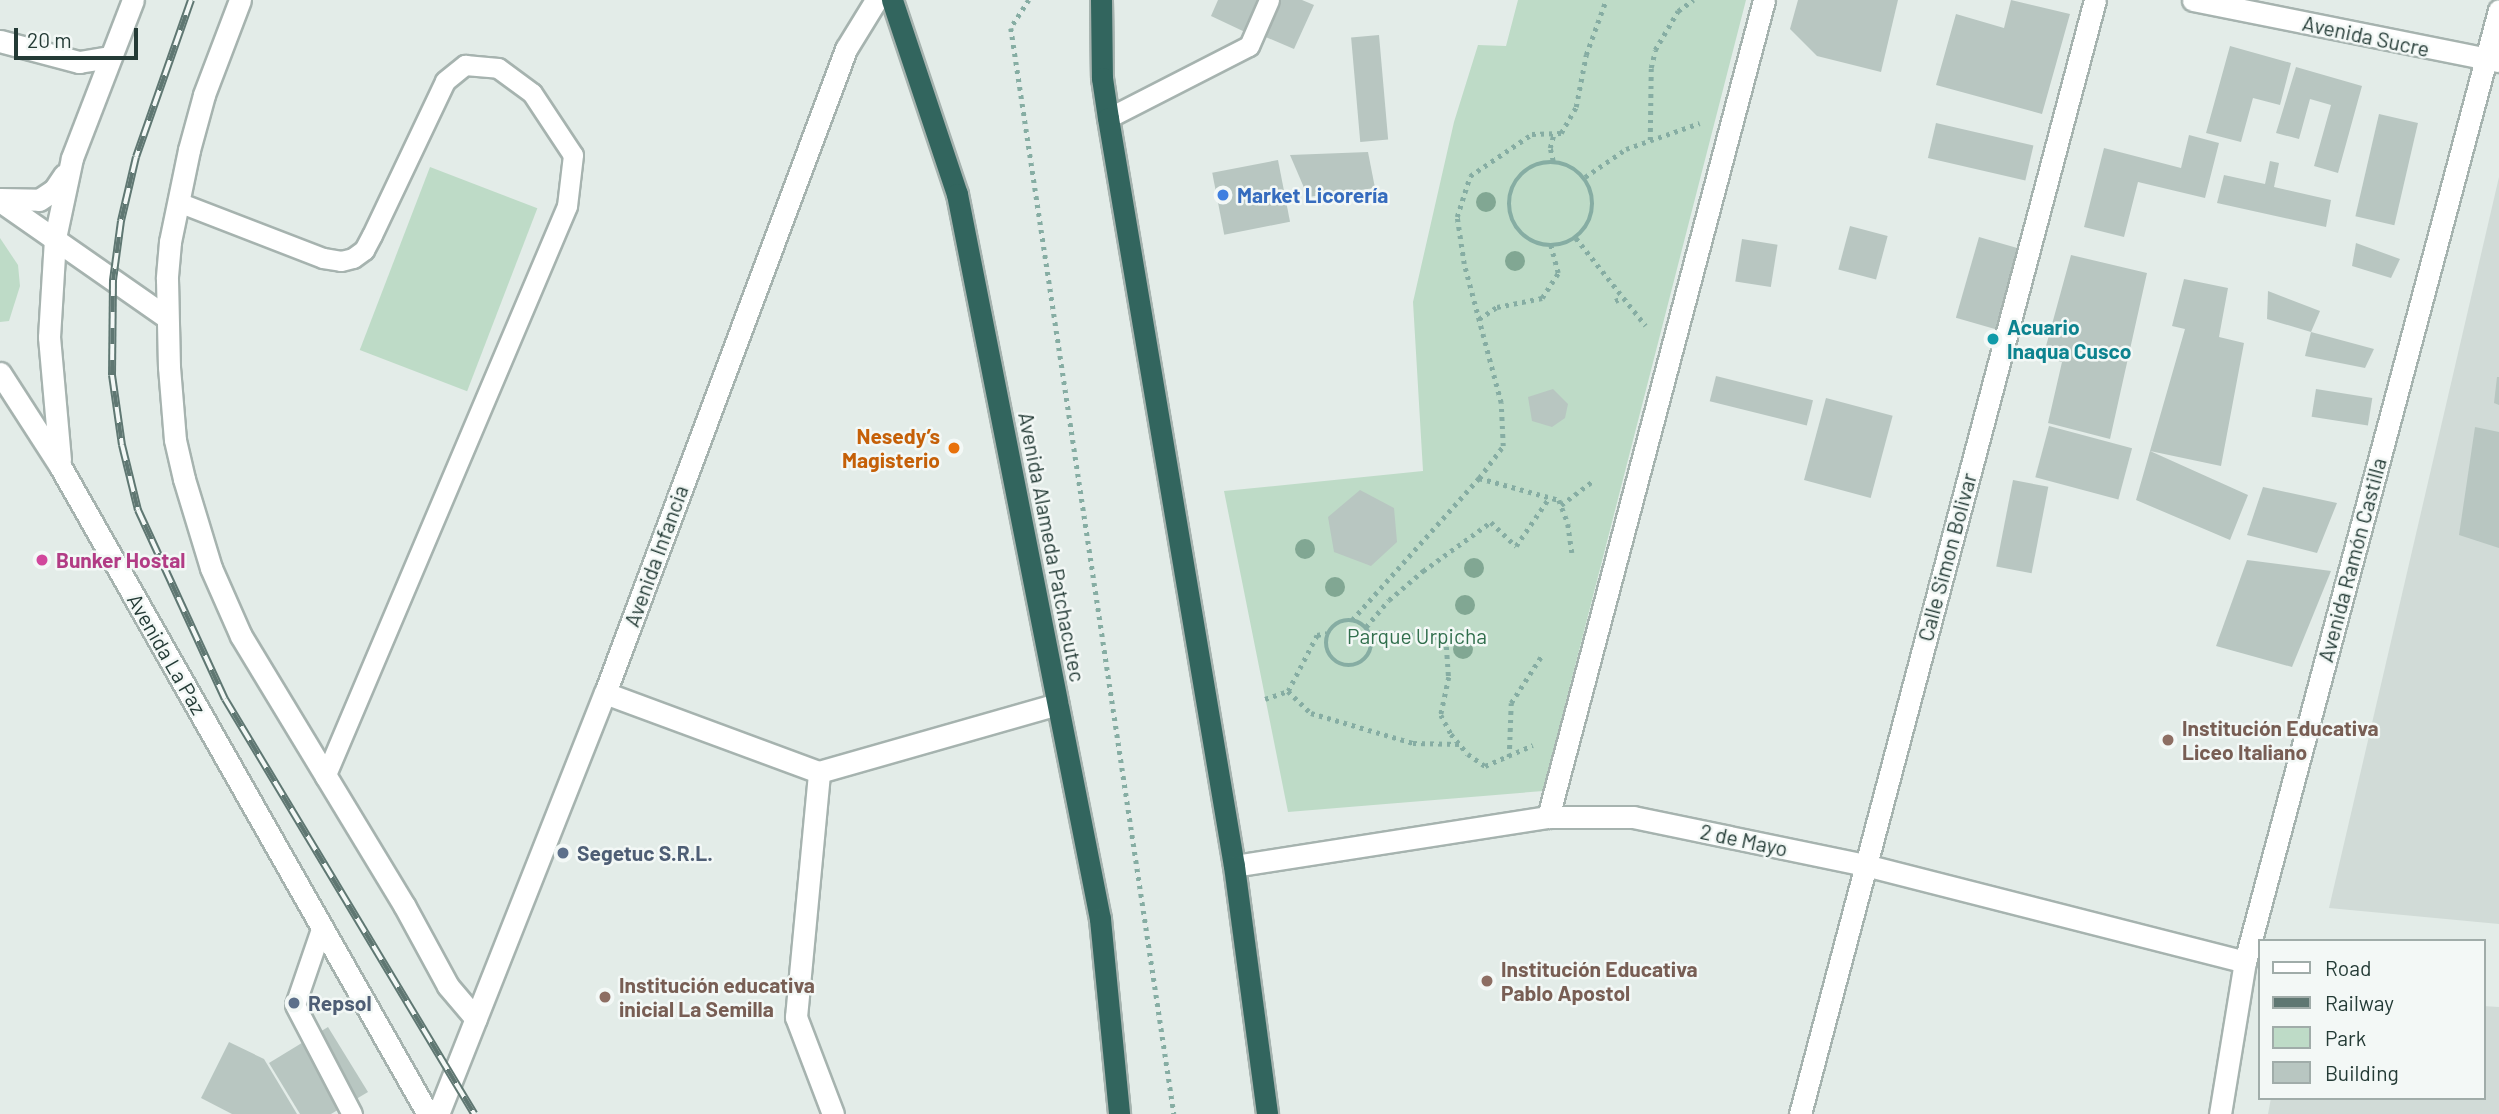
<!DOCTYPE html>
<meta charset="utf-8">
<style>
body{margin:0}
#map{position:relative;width:2499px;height:1114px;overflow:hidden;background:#e3ece8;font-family:Barlow,sans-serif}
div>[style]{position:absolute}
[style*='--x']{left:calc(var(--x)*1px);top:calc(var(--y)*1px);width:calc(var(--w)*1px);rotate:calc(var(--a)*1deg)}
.built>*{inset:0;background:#d1dbd7}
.green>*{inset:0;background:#bedbc7;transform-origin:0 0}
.building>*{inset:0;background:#b8c6c1;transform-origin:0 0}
.path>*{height:4.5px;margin-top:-2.25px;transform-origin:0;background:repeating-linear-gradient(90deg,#86ada3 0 3.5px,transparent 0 8.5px)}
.path>.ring{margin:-2.25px;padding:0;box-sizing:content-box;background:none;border:4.5px solid #86ada3;border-radius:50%}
.roads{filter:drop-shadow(2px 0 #a6b3af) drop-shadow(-2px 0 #a6b3af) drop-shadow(0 2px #a6b3af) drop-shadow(0 -2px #a6b3af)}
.lane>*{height:19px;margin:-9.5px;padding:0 9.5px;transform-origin:9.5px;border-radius:9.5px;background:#fff}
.street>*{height:21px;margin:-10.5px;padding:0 10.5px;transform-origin:10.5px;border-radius:10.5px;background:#fff}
.secondary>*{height:21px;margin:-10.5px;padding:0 10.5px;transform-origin:10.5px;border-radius:10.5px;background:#fff}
.highway>*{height:21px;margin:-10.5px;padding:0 10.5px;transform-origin:10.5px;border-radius:10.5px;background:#32655e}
.rail>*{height:8px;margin-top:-4px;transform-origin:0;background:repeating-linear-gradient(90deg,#f3f8f6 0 16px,#5f7772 0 32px);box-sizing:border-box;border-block:2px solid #5f7772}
.trees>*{width:20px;height:20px;margin:-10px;border-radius:50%;background:#81a793}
.dots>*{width:19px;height:19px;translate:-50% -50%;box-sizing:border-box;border:4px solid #f3f8f6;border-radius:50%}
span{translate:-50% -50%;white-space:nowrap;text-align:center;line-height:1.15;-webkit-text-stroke:5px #f3f8f6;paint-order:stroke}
.street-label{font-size:21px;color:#243b36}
.shop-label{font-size:21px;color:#366cbe;font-weight:700}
.left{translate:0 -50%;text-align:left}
.culture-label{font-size:21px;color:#0d838f;font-weight:700}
.food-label{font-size:21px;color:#c56008;font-weight:700}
.right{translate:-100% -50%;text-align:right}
.hotel-label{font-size:21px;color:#b23c85;font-weight:700}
.park-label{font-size:21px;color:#316f4d}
.education-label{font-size:21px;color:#785e54;font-weight:700}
.service-label{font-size:21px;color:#4e5e75;font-weight:700}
.legend{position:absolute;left:2258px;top:939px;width:228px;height:161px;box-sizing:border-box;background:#f3f8f6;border:2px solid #a0aca9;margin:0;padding:9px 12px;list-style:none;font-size:21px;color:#243b36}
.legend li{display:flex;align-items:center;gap:14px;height:35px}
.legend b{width:35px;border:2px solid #a0aca9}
.scale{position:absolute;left:14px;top:28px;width:124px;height:32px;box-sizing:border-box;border:4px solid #243b36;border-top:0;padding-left:9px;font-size:21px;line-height:24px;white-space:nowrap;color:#243b36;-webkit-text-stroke:5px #f3f8f6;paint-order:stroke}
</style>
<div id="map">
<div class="built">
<i style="clip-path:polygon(2499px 177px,2499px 924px,2329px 908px)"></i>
<i style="clip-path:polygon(2483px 1006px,2499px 1007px,2499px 1114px,2268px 1114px,2271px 1098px,2483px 1098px)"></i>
</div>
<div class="green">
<i style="clip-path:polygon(1518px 0,1746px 0,1543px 791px,1288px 812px,1224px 491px,1423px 471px,1413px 302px,1454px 122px,1478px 45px,1506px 46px)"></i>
<i style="left:430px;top:167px;width:115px;height:196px;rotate:21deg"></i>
<i style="clip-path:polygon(0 238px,18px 265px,20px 286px,9px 321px,0 322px)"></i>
</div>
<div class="building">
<i style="clip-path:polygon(1218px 0,1260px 0,1245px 32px,1211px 16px)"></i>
<i style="clip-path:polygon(1276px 0,1302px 0,1314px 5px,1294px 49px,1261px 35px)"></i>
<i style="clip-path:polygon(1798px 0,1898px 0,1881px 72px,1817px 56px,1790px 29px)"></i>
<i style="clip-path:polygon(2011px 0,2070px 14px,2042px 114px,1936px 85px,1956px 14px,2004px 28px)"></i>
<i style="left:1379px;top:35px;width:105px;height:28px;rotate:85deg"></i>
<i style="clip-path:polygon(2230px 46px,2291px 63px,2280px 105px,2253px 98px,2241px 142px,2206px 133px)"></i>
<i style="clip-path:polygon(2296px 67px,2362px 86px,2338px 173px,2314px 166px,2331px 105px,2310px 99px,2299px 139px,2276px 133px)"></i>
<i style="left:2379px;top:114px;width:40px;height:105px;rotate:13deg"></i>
<i style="left:1936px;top:123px;width:100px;height:36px;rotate:13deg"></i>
<i style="clip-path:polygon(2189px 135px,2219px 143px,2205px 198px,2138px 182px,2124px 237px,2084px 227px,2104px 148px,2181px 168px)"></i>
<i style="clip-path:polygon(1368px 152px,1375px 188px,1308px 197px,1290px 155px)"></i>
<i style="left:1278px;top:160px;width:63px;height:67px;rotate:79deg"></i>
<i style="clip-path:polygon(2270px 161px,2279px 163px,2274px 187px,2331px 200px,2326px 227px,2217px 203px,2224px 175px,2265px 184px)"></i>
<i style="left:1850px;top:226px;width:39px;height:45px;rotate:15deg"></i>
<i style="left:1979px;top:237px;width:46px;height:84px;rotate:16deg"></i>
<i style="left:1742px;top:239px;width:36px;height:43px;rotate:9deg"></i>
<i style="clip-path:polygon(2356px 243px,2400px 259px,2391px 278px,2352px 266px)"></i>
<i style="clip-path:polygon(2071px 255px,2147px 273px,2110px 439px,2048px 423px,2062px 362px,2043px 357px)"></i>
<i style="clip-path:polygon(2184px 279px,2228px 288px,2219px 337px,2244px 343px,2221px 466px,2150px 451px,2248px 495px,2230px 540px,2136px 500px,2150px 451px,2185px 329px,2172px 326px)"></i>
<i style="clip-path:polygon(2268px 291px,2320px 311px,2311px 332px,2267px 319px)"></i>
<i style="clip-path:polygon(2311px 332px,2374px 349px,2365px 368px,2305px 356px)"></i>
<i style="left:1716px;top:376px;width:100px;height:26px;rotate:14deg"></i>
<i style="clip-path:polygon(2497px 377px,2499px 377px,2499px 405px,2494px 403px)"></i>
<i style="clip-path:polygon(1553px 389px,1568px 404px,1565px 418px,1552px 427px,1532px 421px,1528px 397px)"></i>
<i style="left:2316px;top:389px;width:57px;height:28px;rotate:9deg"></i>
<i style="left:1826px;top:398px;width:69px;height:85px;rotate:15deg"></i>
<i style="left:2049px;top:426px;width:86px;height:53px;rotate:15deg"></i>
<i style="clip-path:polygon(2475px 427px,2499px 432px,2499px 548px,2459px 535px)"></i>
<i style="left:2013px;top:480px;width:36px;height:88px;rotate:11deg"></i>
<i style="clip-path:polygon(2263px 487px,2337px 503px,2317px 553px,2247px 535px)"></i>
<i style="clip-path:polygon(1360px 490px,1394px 508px,1397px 542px,1371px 566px,1334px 552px,1328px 517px)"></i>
<i style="clip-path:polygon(2247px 560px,2331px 571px,2292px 667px,2216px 646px)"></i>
<i style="clip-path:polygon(328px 1027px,368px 1092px,331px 1114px,300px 1114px,269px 1063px)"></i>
<i style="clip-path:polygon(229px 1042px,264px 1059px,297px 1114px,232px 1114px,201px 1098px)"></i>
</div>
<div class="path">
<i style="--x:1029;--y:0;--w:33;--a:123"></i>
<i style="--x:1011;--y:28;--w:1098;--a:81.46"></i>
<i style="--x:1650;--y:140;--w:72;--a:-89.2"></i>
<i style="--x:1651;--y:68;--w:18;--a:-77"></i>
<i style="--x:1655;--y:50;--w:45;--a:-59.5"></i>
<i style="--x:1678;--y:11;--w:19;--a:-36"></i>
<i style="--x:1553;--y:161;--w:13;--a:-103"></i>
<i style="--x:1550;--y:148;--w:16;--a:-75"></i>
<i class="ring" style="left:1509px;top:162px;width:79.5px;height:79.5px"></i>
<i style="--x:1585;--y:177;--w:50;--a:-34.3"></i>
<i style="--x:1626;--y:149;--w:78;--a:-19.4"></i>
<i style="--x:1576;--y:238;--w:112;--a:51.5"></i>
<i style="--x:1615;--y:301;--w:8;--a:-23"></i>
<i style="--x:1479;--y:319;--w:22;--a:-34"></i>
<i style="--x:1497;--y:307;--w:46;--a:-11.3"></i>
<i style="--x:1542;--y:298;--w:30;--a:-57"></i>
<i style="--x:1558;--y:273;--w:28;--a:-105"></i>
<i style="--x:1479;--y:478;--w:83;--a:15.4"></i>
<i style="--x:1559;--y:500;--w:26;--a:69"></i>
<i style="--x:1568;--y:524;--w:29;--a:82"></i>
<i style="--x:1561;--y:505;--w:40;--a:-37"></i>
<i class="ring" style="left:1326px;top:620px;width:41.5px;height:41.5px"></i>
<i style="--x:1352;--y:620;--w:191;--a:-48.2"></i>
<i style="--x:1479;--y:478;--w:40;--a:-53"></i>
<i style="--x:1503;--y:446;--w:43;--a:-92.7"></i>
<i style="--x:1501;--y:403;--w:144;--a:-104.9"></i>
<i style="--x:1464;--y:264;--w:48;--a:-98.5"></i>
<i style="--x:1457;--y:217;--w:43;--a:-72.4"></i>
<i style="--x:1470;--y:176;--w:75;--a:-34.1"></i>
<i style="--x:1532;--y:134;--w:29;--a:-2"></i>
<i style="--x:1561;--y:133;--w:30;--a:-60"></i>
<i style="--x:1576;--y:107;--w:53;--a:-79.1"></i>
<i style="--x:1586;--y:55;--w:59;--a:-70"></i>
<i style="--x:1366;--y:627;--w:35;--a:-50"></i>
<i style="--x:1389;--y:600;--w:45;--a:-40.5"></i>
<i style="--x:1423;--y:571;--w:84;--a:-35.8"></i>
<i style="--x:1491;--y:522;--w:35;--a:44"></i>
<i style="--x:1516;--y:546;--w:58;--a:-55.5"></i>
<i style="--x:1371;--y:634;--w:13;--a:-9"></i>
<i style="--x:1384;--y:632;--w:62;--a:5.5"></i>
<i style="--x:1446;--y:638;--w:39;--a:86"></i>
<i style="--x:1449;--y:677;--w:39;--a:102"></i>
<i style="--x:1441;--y:715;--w:21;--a:62"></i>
<i style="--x:1451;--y:734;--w:26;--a:50"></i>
<i style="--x:1468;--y:754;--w:21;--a:35"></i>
<i style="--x:1485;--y:766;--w:52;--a:-23.6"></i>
<i style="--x:1288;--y:691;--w:32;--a:44"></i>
<i style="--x:1311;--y:713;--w:106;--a:16.4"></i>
<i style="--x:1413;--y:743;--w:46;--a:1.2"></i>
<i style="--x:1265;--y:699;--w:24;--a:-19"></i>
<i style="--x:1288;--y:691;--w:63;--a:-62.6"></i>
<i style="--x:1317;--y:635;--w:10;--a:-11"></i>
<i style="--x:1509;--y:757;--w:54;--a:-87.9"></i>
<i style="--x:1511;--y:703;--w:57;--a:-57.1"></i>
</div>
<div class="roads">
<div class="lane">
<i style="--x:1108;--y:118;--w:158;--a:-27.1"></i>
<i style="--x:1249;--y:46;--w:50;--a:-66.5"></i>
<i style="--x:178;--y:202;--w:155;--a:21.1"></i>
<i style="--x:323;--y:258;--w:18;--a:9"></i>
<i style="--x:341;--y:261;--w:12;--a:-14"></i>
<i style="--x:353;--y:258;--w:14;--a:-36"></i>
<i style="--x:364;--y:250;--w:17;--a:-62"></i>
<i style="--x:372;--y:235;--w:170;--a:-64.6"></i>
<i style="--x:445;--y:81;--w:26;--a:-39"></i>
<i style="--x:465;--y:65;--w:33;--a:5"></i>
<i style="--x:498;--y:68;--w:42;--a:36.3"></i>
<i style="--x:532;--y:93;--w:74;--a:56.5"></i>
<i style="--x:573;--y:155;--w:51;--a:96.7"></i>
<i style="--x:567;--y:206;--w:620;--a:112.97"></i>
<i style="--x:322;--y:926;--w:83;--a:108.9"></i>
<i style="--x:295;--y:1005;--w:123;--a:62.4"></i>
</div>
<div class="street">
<i style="--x:0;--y:41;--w:82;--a:14.9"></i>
<i style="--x:79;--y:62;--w:32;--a:-9"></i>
<i style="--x:605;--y:693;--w:228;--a:20.3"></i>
<i style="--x:1548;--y:817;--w:845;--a:-75.19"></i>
<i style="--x:1234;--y:866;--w:318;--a:-8.9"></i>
<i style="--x:1548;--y:817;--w:85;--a:0"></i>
<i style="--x:1633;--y:817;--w:237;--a:11.7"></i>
<i style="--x:1865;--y:865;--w:392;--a:14.3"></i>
<i style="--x:833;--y:1114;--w:104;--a:-110.9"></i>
<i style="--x:796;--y:1017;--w:246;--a:-84.6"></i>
<i style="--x:819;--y:772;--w:248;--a:-15.9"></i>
<i style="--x:1800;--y:1114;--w:1152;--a:-75.17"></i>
<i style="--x:2220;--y:1114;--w:154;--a:-80.7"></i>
<i style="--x:2245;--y:962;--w:985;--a:-75.06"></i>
</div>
<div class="secondary">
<i style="--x:240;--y:0;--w:102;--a:110.8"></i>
<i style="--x:204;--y:95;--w:57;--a:105.3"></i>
<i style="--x:189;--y:150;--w:94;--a:101.7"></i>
<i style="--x:170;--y:242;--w:37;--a:95"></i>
<i style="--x:167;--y:279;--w:88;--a:88.7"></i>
<i style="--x:169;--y:367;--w:73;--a:85.3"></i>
<i style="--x:175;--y:440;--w:40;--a:77"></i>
<i style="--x:184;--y:479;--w:93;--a:73.1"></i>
<i style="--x:211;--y:568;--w:74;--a:66.2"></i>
<i style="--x:241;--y:636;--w:315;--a:58.8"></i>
<i style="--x:404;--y:905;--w:92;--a:61.5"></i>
<i style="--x:448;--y:986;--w:43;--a:49.7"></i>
<i style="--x:2193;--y:0;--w:312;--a:11.3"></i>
<i style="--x:0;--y:199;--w:39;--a:1"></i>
<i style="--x:39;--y:200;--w:18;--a:-34"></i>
<i style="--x:54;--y:190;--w:18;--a:-56"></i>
<i style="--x:0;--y:201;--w:203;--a:34.9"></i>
<i style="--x:0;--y:373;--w:111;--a:57.2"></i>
<i style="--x:60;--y:466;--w:745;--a:60.41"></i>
<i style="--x:60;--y:460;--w:123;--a:-95.1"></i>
<i style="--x:49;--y:337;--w:99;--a:-86.5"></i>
<i style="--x:55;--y:238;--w:82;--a:-78"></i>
<i style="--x:72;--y:158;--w:169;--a:-68.9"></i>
<i style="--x:438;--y:1114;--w:453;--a:-68.4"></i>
<i style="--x:605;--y:693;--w:688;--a:-69.48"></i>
<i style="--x:846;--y:49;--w:57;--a:-58.5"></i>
</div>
<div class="highway">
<i style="--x:892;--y:0;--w:205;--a:71.5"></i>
<i style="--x:957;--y:194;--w:739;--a:78.84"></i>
<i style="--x:1100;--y:919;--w:196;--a:84.4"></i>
<i style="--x:1101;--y:0;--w:78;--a:89.3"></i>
<i style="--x:1102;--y:78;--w:40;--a:81.5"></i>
<i style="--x:1108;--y:118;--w:759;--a:80.44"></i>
<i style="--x:1234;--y:866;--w:250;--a:82.4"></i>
</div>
</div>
<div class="rail">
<i style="--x:191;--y:0;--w:166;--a:109.3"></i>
<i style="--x:136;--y:157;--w:66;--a:103.2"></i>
<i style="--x:121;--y:221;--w:60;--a:97.7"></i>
<i style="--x:113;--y:280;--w:95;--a:90.6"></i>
<i style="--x:112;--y:375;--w:71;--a:81.9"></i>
<i style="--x:122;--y:445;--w:67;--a:76.2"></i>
<i style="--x:138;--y:510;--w:208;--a:65.3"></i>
<i style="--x:225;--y:699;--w:484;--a:59"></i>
</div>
<div class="trees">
<i style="left:1486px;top:202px"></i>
<i style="left:1515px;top:261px"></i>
<i style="left:1305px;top:549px"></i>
<i style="left:1474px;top:568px"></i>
<i style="left:1335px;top:587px"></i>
<i style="left:1465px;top:605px"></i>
<i style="left:1463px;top:649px"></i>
</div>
<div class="dots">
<i style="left:1223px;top:195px;background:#3f7fe0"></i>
<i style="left:1993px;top:339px;background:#0f9aa8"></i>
<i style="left:954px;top:448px;background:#e8710a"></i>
<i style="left:42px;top:560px;background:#d1479c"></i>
<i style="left:2168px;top:740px;background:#8d6e63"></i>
<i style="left:563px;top:853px;background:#5c6f8a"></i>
<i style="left:1487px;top:981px;background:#8d6e63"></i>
<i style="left:605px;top:997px;background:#8d6e63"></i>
<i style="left:294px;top:1003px;background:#5c6f8a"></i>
</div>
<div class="street-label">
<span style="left:2366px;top:36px;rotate:12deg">Avenida Sucre</span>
<span style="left:1052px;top:547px;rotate:79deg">Avenida Alameda Patchacutec</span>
<span style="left:656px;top:556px;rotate:-70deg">Avenida Infancia</span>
<span style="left:1947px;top:557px;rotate:-75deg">Calle Simon Bolivar</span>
<span style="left:2352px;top:560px;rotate:-75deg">Avenida Ramón Castilla</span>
<span style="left:167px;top:654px;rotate:60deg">Avenida La Paz</span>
<span style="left:1744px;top:840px;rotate:12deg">2 de Mayo</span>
</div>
<div class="shop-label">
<span class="left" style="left:1237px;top:195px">Market Licorería</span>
</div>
<div class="culture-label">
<span class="left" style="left:2007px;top:339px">Acuario<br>Inaqua Cusco</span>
</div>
<div class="food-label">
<span class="right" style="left:940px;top:448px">Nesedy’s<br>Magisterio</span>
</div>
<div class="hotel-label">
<span class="left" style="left:56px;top:560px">Bunker Hostal</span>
</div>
<div class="park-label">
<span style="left:1417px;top:636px">Parque Urpicha</span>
</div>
<div class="education-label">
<span class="left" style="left:2182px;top:740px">Institución Educativa<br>Liceo Italiano</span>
<span class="left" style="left:1501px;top:981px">Institución Educativa<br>Pablo Apostol</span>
<span class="left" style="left:619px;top:997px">Institución educativa<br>inicial La Semilla</span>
</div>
<div class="service-label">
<span class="left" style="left:577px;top:853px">Segetuc S.R.L.</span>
<span class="left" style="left:308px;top:1003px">Repsol</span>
</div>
<ul class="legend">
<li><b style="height:9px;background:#fff"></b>Road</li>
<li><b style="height:9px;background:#5f7772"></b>Railway</li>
<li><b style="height:19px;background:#bedbc7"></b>Park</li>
<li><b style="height:19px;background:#b8c6c1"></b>Building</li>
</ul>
<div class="scale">20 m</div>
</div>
